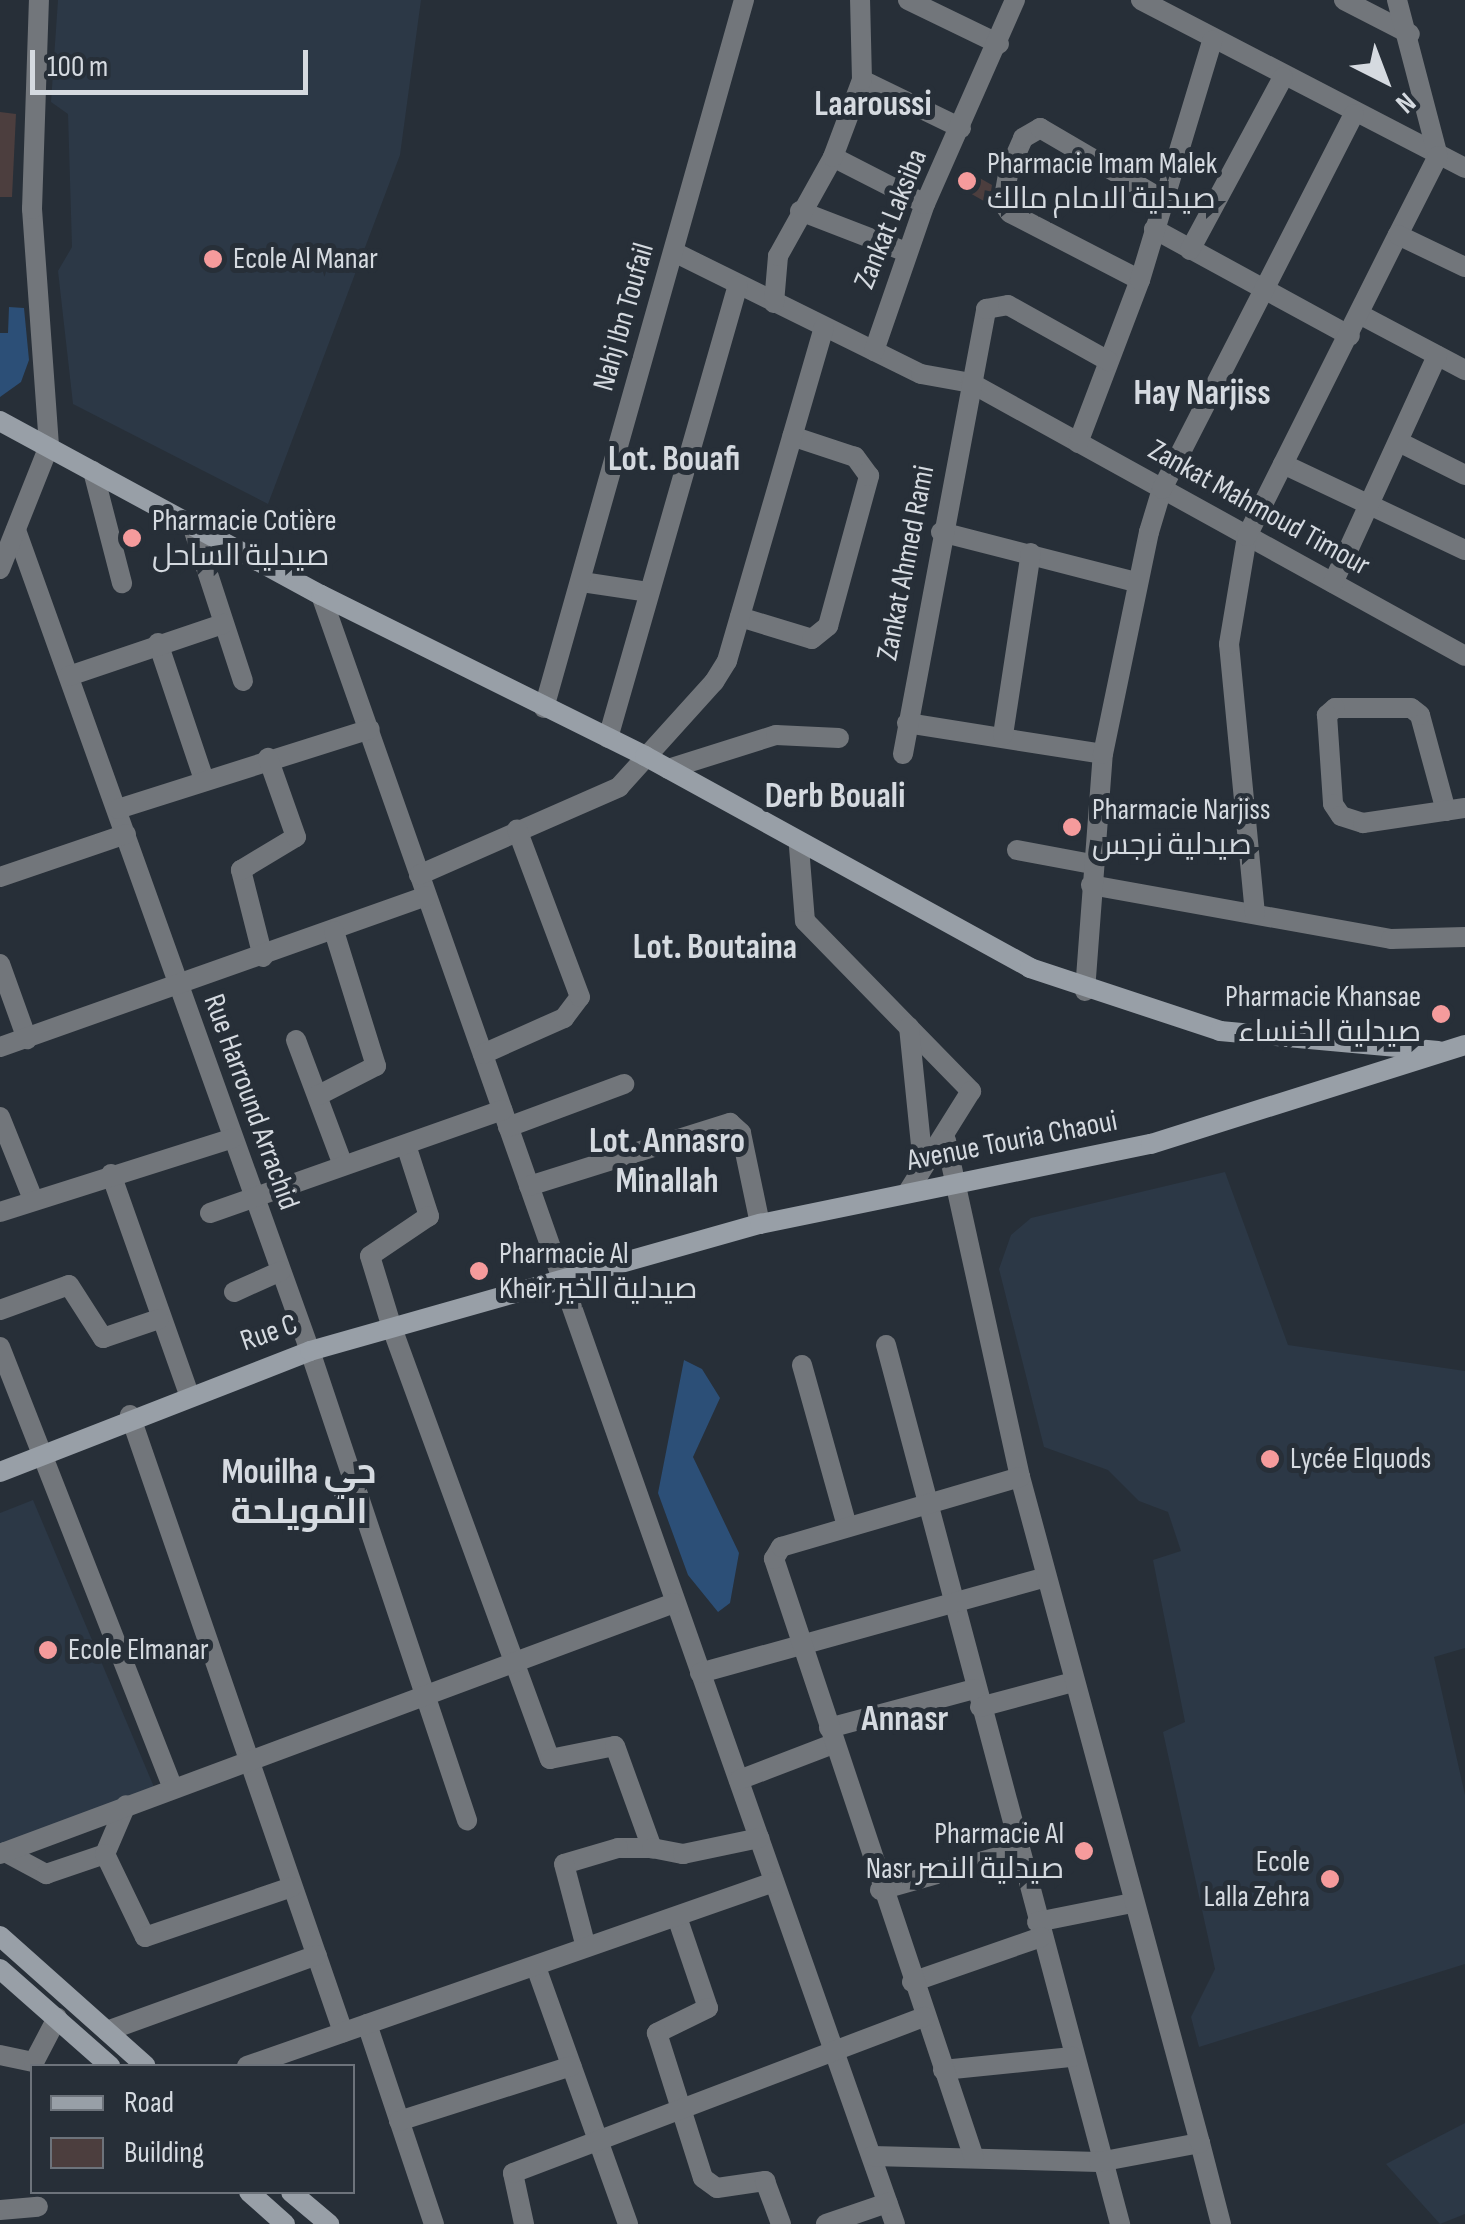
<!DOCTYPE html>
<meta charset="utf-8">
<style>
body{margin:0}
#map{position:relative;width:1465px;height:2224px;overflow:hidden;background:#272f38;font-family:"Sofia Sans Condensed",Cairo,sans-serif}
div>[style]{position:absolute}
[style*='--x']{left:calc(var(--x)*1px);top:calc(var(--y)*1px);width:calc(var(--w)*1px);rotate:calc(var(--a)*1deg)}
.built>*{inset:0;background:#2c3846}
.green>*{inset:0;background:#2c4f77}
.building>*{inset:0;background:#4c3e3e}
.street>*{height:20px;margin:-10px;padding:0 10px;transform-origin:10px;border-radius:10px;background:#72767b}
.secondary>*{height:20px;margin:-10px;padding:0 10px;transform-origin:10px;border-radius:10px;background:#989fa7}
.dots>*{width:28px;height:28px;translate:-50% -50%;box-sizing:border-box;border:5px solid #272f38;border-radius:50%}
span{translate:-50% -50%;white-space:nowrap;text-align:center;line-height:1.15;-webkit-text-stroke:10px #272f38;paint-order:stroke}
.poi-label{font-size:30px;color:#d5dae0}
.left{translate:0 -50%;text-align:left}
.right{translate:-100% -50%;text-align:right}
.street-label{font-size:30px;color:#d5dae0}
.quarter-label{font-size:35px;color:#d5dae0;font-weight:700}
.legend{position:absolute;left:30px;top:2064px;width:325px;height:130px;box-sizing:border-box;background:#272f38;border:2px solid #6d737b;margin:0;padding:12px 18px;list-style:none;font-size:30px;color:#d5dae0}
.legend li{display:flex;align-items:center;gap:20px;height:50px}
.legend b{width:50px;border:2px solid #6d737b}
.north{position:absolute;left:1335px;top:30px;width:100px;height:100px;-webkit-text-stroke:8px #272f38;paint-order:stroke;rotate:138deg;font-size:28px;font-weight:700;line-height:40px;text-align:center;color:#d5dae0}
.north::after{content:'';display:block;margin:auto;width:35px;height:45px;background:#d5dae0;clip-path:polygon(50% 0,100% 100%,50% 72%,0 100%)}
.scale{position:absolute;left:30px;top:50px;width:278px;height:45px;box-sizing:border-box;border:5px solid #d5dae0;border-top:0;padding-left:12px;font-size:30px;line-height:35px;white-space:nowrap;color:#d5dae0;-webkit-text-stroke:8px #272f38;paint-order:stroke}
</style>
<div id="map">
<div class="built">
<i style="clip-path:polygon(58px 0,421px 0,400px 155px,268px 504px,73px 404px,58px 271px,72px 247px,68px 114px,51px 102px)"></i>
<i style="clip-path:polygon(1225px 1172px,1288px 1345px,1465px 1371px,1465px 1648px,1434px 1657px,1465px 1795px,1465px 1964px,1199px 2047px,1191px 2017px,1215px 1969px,1163px 1732px,1185px 1722px,1153px 1560px,1181px 1551px,1168px 1512px,1139px 1501px,1108px 1470px,1044px 1447px,999px 1269px,1011px 1235px,1031px 1218px)"></i>
<i style="clip-path:polygon(33px 1500px,154px 1787px,0 1849px,0 1513px)"></i>
<i style="clip-path:polygon(1465px 2123px,1465px 2214px,1440px 2224px,1386px 2164px)"></i>
</div>
<div class="green">
<i style="clip-path:polygon(9px 307px,24px 308px,29px 360px,21px 382px,0 397px,0 333px,8px 333px)"></i>
<i style="clip-path:polygon(684px 1360px,702px 1369px,720px 1398px,693px 1457px,739px 1553px,730px 1603px,718px 1612px,688px 1575px,658px 1493px)"></i>
</div>
<div class="building">
<i style="clip-path:polygon(0 112px,16px 114px,12px 197px,0 197px)"></i>
<i style="clip-path:polygon(969px 172px,992px 185px,989px 204px,961px 188px)"></i>
</div>
<div class="street">
<i style="--x:908;--y:0;--w:101;--a:25.8"></i>
<i style="--x:1141;--y:0;--w:365;--a:27.4"></i>
<i style="--x:1344;--y:0;--w:74;--a:27.3"></i>
<i style="--x:1397;--y:0;--w:161;--a:75.3"></i>
<i style="--x:1438;--y:156;--w:89;--a:116.9"></i>
<i style="--x:862;--y:80;--w:110;--a:25.9"></i>
<i style="--x:833;--y:157;--w:103;--a:27.1"></i>
<i style="--x:800;--y:211;--w:114;--a:21.1"></i>
<i style="--x:1154;--y:229;--w:223;--a:28.6"></i>
<i style="--x:1190;--y:250;--w:196;--a:-61.7"></i>
<i style="--x:674;--y:252;--w:275;--a:26.3"></i>
<i style="--x:921;--y:374;--w:51;--a:10.2"></i>
<i style="--x:971;--y:383;--w:564;--a:28.93"></i>
<i style="--x:1140;--y:280;--w:146;--a:-152.7"></i>
<i style="--x:1010;--y:213;--w:12;--a:-125"></i>
<i style="--x:1003;--y:203;--w:34;--a:-80"></i>
<i style="--x:1009;--y:170;--w:35;--a:-66"></i>
<i style="--x:1023;--y:138;--w:20;--a:-30"></i>
<i style="--x:1040;--y:128;--w:143;--a:30.3"></i>
<i style="--x:774;--y:303;--w:47;--a:-85.1"></i>
<i style="--x:778;--y:256;--w:113;--a:-60.9"></i>
<i style="--x:833;--y:157;--w:82;--a:-69.4"></i>
<i style="--x:862;--y:80;--w:80;--a:-91.4"></i>
<i style="--x:1361;--y:315;--w:118;--a:27.9"></i>
<i style="--x:874;--y:351;--w:156;--a:-70.9"></i>
<i style="--x:925;--y:204;--w:223;--a:-66.2"></i>
<i style="--x:1078;--y:443;--w:174;--a:-69.2"></i>
<i style="--x:1140;--y:280;--w:250;--a:-73.2"></i>
<i style="--x:1403;--y:444;--w:69;--a:26.6"></i>
<i style="--x:1283;--y:464;--w:201;--a:25.3"></i>
<i style="--x:93;--y:471;--w:116;--a:75.5"></i>
<i style="--x:192;--y:525;--w:164;--a:71.9"></i>
<i style="--x:16;--y:530;--w:872;--a:70.3"></i>
<i style="--x:310;--y:1351;--w:495;--a:71.5"></i>
<i style="--x:941;--y:532;--w:201;--a:14.4"></i>
<i style="--x:0;--y:569;--w:132;--a:-68.3"></i>
<i style="--x:49;--y:446;--w:238;--a:-94.1"></i>
<i style="--x:32;--y:209;--w:209;--a:-88.1"></i>
<i style="--x:582;--y:582;--w:68;--a:8.5"></i>
<i style="--x:1333;--y:583;--w:250;--a:-65.4"></i>
<i style="--x:321;--y:595;--w:1727;--a:70.59"></i>
<i style="--x:740;--y:617;--w:75;--a:17"></i>
<i style="--x:812;--y:639;--w:21;--a:-39"></i>
<i style="--x:828;--y:626;--w:156;--a:-74.7"></i>
<i style="--x:869;--y:476;--w:24;--a:-126"></i>
<i style="--x:855;--y:457;--w:66;--a:-161.6"></i>
<i style="--x:158;--y:643;--w:145;--a:71.4"></i>
<i style="--x:69;--y:676;--w:163;--a:-18.7"></i>
<i style="--x:544;--y:708;--w:736;--a:-74.23"></i>
<i style="--x:907;--y:723;--w:198;--a:9"></i>
<i style="--x:1003;--y:735;--w:184;--a:-81.3"></i>
<i style="--x:608;--y:738;--w:470;--a:-74"></i>
<i style="--x:903;--y:754;--w:453;--a:-79.4"></i>
<i style="--x:986;--y:309;--w:22;--a:-10"></i>
<i style="--x:1008;--y:305;--w:115;--a:29.2"></i>
<i style="--x:668;--y:769;--w:113;--a:-17.5"></i>
<i style="--x:776;--y:735;--w:63;--a:2.7"></i>
<i style="--x:118;--y:809;--w:264;--a:-17.6"></i>
<i style="--x:1446;--y:811;--w:99;--a:-105.2"></i>
<i style="--x:1420;--y:715;--w:11;--a:-142"></i>
<i style="--x:1411;--y:708;--w:76;--a:180"></i>
<i style="--x:1335;--y:708;--w:11;--a:139"></i>
<i style="--x:1327;--y:715;--w:89;--a:86.1"></i>
<i style="--x:1333;--y:804;--w:14;--a:56"></i>
<i style="--x:1341;--y:816;--w:23;--a:18"></i>
<i style="--x:1363;--y:823;--w:103;--a:-8.4"></i>
<i style="--x:799;--y:847;--w:74;--a:85.4"></i>
<i style="--x:805;--y:921;--w:238;--a:45.7"></i>
<i style="--x:971;--y:1091;--w:119;--a:122"></i>
<i style="--x:1017;--y:850;--w:76;--a:10.6"></i>
<i style="--x:419;--y:875;--w:219;--a:-23.7"></i>
<i style="--x:619;--y:787;--w:142;--a:-47.9"></i>
<i style="--x:714;--y:682;--w:25;--a:-58"></i>
<i style="--x:727;--y:661;--w:347;--a:-73.8"></i>
<i style="--x:0;--y:877;--w:133;--a:-18.8"></i>
<i style="--x:1091;--y:885;--w:305;--a:10.2"></i>
<i style="--x:1391;--y:939;--w:74;--a:-1.5"></i>
<i style="--x:1255;--y:914;--w:271;--a:-95.5"></i>
<i style="--x:1229;--y:644;--w:109;--a:-80.5"></i>
<i style="--x:1247;--y:536;--w:337;--a:-63.4"></i>
<i style="--x:1398;--y:235;--w:74;--a:25.5"></i>
<i style="--x:263;--y:957;--w:90;--a:-104.2"></i>
<i style="--x:241;--y:870;--w:64;--a:-31"></i>
<i style="--x:296;--y:837;--w:84;--a:-109.5"></i>
<i style="--x:0;--y:964;--w:80;--a:70.2"></i>
<i style="--x:1085;--y:991;--w:238;--a:-85.7"></i>
<i style="--x:1103;--y:754;--w:227;--a:-78.3"></i>
<i style="--x:1149;--y:532;--w:45;--a:-73.2"></i>
<i style="--x:1162;--y:489;--w:421;--a:-62.9"></i>
<i style="--x:909;--y:1027;--w:139;--a:84.2"></i>
<i style="--x:296;--y:1040;--w:134;--a:69.4"></i>
<i style="--x:0;--y:1047;--w:452;--a:-19.5"></i>
<i style="--x:483;--y:1054;--w:89;--a:-24"></i>
<i style="--x:564;--y:1018;--w:26;--a:-53"></i>
<i style="--x:580;--y:997;--w:179;--a:-110.6"></i>
<i style="--x:319;--y:1095;--w:64;--a:-27"></i>
<i style="--x:376;--y:1066;--w:141;--a:-107.3"></i>
<i style="--x:0;--y:1117;--w:88;--a:68.1"></i>
<i style="--x:508;--y:1127;--w:124;--a:-20.3"></i>
<i style="--x:406;--y:1145;--w:75;--a:72.1"></i>
<i style="--x:429;--y:1216;--w:71;--a:145.9"></i>
<i style="--x:370;--y:1256;--w:75;--a:73"></i>
<i style="--x:392;--y:1328;--w:459;--a:69.9"></i>
<i style="--x:550;--y:1759;--w:66;--a:-11.3"></i>
<i style="--x:615;--y:1746;--w:109;--a:70.1"></i>
<i style="--x:652;--y:1848;--w:34;--a:180"></i>
<i style="--x:618;--y:1848;--w:56;--a:163.5"></i>
<i style="--x:564;--y:1864;--w:86;--a:75.2"></i>
<i style="--x:111;--y:1174;--w:231;--a:70.5"></i>
<i style="--x:529;--y:1186;--w:211;--a:-17.4"></i>
<i style="--x:730;--y:1123;--w:15;--a:42"></i>
<i style="--x:741;--y:1133;--w:93;--a:78.2"></i>
<i style="--x:0;--y:1212;--w:244;--a:-17.6"></i>
<i style="--x:210;--y:1213;--w:310;--a:-19.4"></i>
<i style="--x:234;--y:1292;--w:51;--a:-24.1"></i>
<i style="--x:0;--y:1310;--w:73;--a:-19.9"></i>
<i style="--x:69;--y:1285;--w:63;--a:57.3"></i>
<i style="--x:103;--y:1338;--w:59;--a:-18.7"></i>
<i style="--x:886;--y:1345;--w:910;--a:75.09"></i>
<i style="--x:0;--y:1347;--w:472;--a:68.6"></i>
<i style="--x:802;--y:1365;--w:167;--a:74.4"></i>
<i style="--x:130;--y:1415;--w:653;--a:70.95"></i>
<i style="--x:700;--y:1673;--w:359;--a:-15.5"></i>
<i style="--x:980;--y:1707;--w:96;--a:-15"></i>
<i style="--x:829;--y:1728;--w:151;--a:-15"></i>
<i style="--x:739;--y:1780;--w:101;--a:-21"></i>
<i style="--x:652;--y:1848;--w:32;--a:11"></i>
<i style="--x:683;--y:1854;--w:78;--a:-11.9"></i>
<i style="--x:5;--y:1852;--w:47;--a:28.2"></i>
<i style="--x:46;--y:1874;--w:62;--a:-18.7"></i>
<i style="--x:105;--y:1854;--w:53;--a:-66.8"></i>
<i style="--x:0;--y:1854;--w:719;--a:-20.43"></i>
<i style="--x:105;--y:1854;--w:92;--a:64.3"></i>
<i style="--x:145;--y:1937;--w:155;--a:-18.8"></i>
<i style="--x:880;--y:1890;--w:144;--a:-15.7"></i>
<i style="--x:677;--y:1917;--w:96;--a:71.2"></i>
<i style="--x:708;--y:2008;--w:57;--a:153.9"></i>
<i style="--x:657;--y:2033;--w:152;--a:72.4"></i>
<i style="--x:703;--y:2178;--w:17;--a:36"></i>
<i style="--x:717;--y:2188;--w:49;--a:-8.3"></i>
<i style="--x:765;--y:2181;--w:46;--a:69.6"></i>
<i style="--x:1037;--y:1922;--w:97;--a:-11.3"></i>
<i style="--x:536;--y:1967;--w:273;--a:70.3"></i>
<i style="--x:912;--y:1982;--w:137;--a:-19.2"></i>
<i style="--x:367;--y:2024;--w:211;--a:71.5"></i>
<i style="--x:107;--y:2031;--w:223;--a:-19.9"></i>
<i style="--x:0;--y:2055;--w:35;--a:12"></i>
<i style="--x:34;--y:2062;--w:50;--a:-62.4"></i>
<i style="--x:247;--y:2066;--w:558;--a:-19.25"></i>
<i style="--x:943;--y:2070;--w:130;--a:-5.8"></i>
<i style="--x:399;--y:2121;--w:181;--a:-17.7"></i>
<i style="--x:1200;--y:2143;--w:84;--a:75.5"></i>
<i style="--x:872;--y:2156;--w:227;--a:1.5"></i>
<i style="--x:1099;--y:2162;--w:103;--a:-10.7"></i>
<i style="--x:1200;--y:2143;--w:690;--a:-105.12"></i>
<i style="--x:1020;--y:1477;--w:345;--a:-102.4"></i>
<i style="--x:974;--y:2158;--w:632;--a:-108.46"></i>
<i style="--x:774;--y:1559;--w:14;--a:-60"></i>
<i style="--x:781;--y:1547;--w:249;--a:-16.3"></i>
<i style="--x:0;--y:2210;--w:38;--a:-5"></i>
<i style="--x:524;--y:2224;--w:52;--a:-102.2"></i>
<i style="--x:513;--y:2173;--w:440;--a:-20.8"></i>
<i style="--x:826;--y:2224;--w:65;--a:-19"></i>
</div>
<div class="secondary">
<i style="--x:0;--y:421;--w:365;--a:28.5"></i>
<i style="--x:321;--y:595;--w:362;--a:26.4"></i>
<i style="--x:645;--y:756;--w:440;--a:28.8"></i>
<i style="--x:1030;--y:968;--w:200;--a:18.3"></i>
<i style="--x:1220;--y:1031;--w:219;--a:5.2"></i>
<i style="--x:0;--y:1472;--w:333;--a:-21.3"></i>
<i style="--x:310;--y:1351;--w:468;--a:-15.8"></i>
<i style="--x:760;--y:1224;--w:399;--a:-11.6"></i>
<i style="--x:1151;--y:1144;--w:329;--a:-17.5"></i>
<i style="--x:0;--y:1936;--w:195;--a:41.7"></i>
<i style="--x:0;--y:1969;--w:147;--a:41.4"></i>
<i style="--x:249;--y:2192;--w:48;--a:41.6"></i>
<i style="--x:291;--y:2192;--w:50;--a:40.1"></i>
</div>
<div class="dots">
<i style="left:967px;top:181px;background:#f59b9c"></i>
<i style="left:213px;top:259px;background:#f59b9c"></i>
<i style="left:132px;top:538px;background:#f59b9c"></i>
<i style="left:1072px;top:827px;background:#f59b9c"></i>
<i style="left:1441px;top:1014px;background:#f59b9c"></i>
<i style="left:479px;top:1271px;background:#f59b9c"></i>
<i style="left:1270px;top:1459px;background:#f59b9c"></i>
<i style="left:48px;top:1650px;background:#f59b9c"></i>
<i style="left:1084px;top:1851px;background:#f59b9c"></i>
<i style="left:1330px;top:1879px;background:#f59b9c"></i>
</div>
<div class="poi-label">
<span class="left" style="left:987px;top:181px">Pharmacie Imam Malek<br>صيدلية الامام مالك</span>
<span class="left" style="left:233px;top:259px">Ecole Al Manar</span>
<span class="left" style="left:152px;top:538px">Pharmacie Cotière<br>صيدلية الساحل</span>
<span class="left" style="left:1092px;top:827px">Pharmacie Narjiss<br>صيدلية نرجس</span>
<span class="right" style="left:1421px;top:1014px">Pharmacie Khansae<br>صيدلية الخنساء</span>
<span class="left" style="left:499px;top:1271px">Pharmacie Al<br>Kheir صيدلية الخير</span>
<span class="left" style="left:1290px;top:1459px">Lycée Elquods</span>
<span class="left" style="left:68px;top:1650px">Ecole Elmanar</span>
<span class="right" style="left:1064px;top:1851px">Pharmacie Al<br>Nasr صيدلية النصر</span>
<span class="right" style="left:1310px;top:1879px">Ecole<br>Lalla Zehra</span>
</div>
<div class="street-label">
<span style="left:891px;top:219px;rotate:-68deg">Zankat Laksiba</span>
<span style="left:624px;top:317px;rotate:-74deg">Nahj Ibn Toufail</span>
<span style="left:1259px;top:508px;rotate:29deg">Zankat Mahmoud Timour</span>
<span style="left:906px;top:563px;rotate:-79deg">Zankat Ahmed Rami</span>
<span style="left:251px;top:1102px;rotate:70deg">Rue Harround Arrachid</span>
<span style="left:1012px;top:1141px;rotate:-11deg">Avenue Touria Chaoui</span>
<span style="left:269px;top:1333px;rotate:-19deg">Rue C</span>
</div>
<div class="quarter-label">
<span style="left:873px;top:105px">Laaroussi</span>
<span style="left:1202px;top:394px">Hay Narjiss</span>
<span style="left:674px;top:460px">Lot. Bouafi</span>
<span style="left:835px;top:797px">Derb Bouali</span>
<span style="left:715px;top:948px">Lot. Boutaina</span>
<span style="left:667px;top:1162px">Lot. Annasro<br>Minallah</span>
<span style="left:299px;top:1493px">Mouilha حي<br>المويلحة</span>
<span style="left:905px;top:1720px">Annasr</span>
</div>
<ul class="legend">
<li><b style="height:12px;background:#989fa7"></b>Road</li>
<li><b style="height:28px;background:#4c3e3e"></b>Building</li>
</ul>
<div class="north">N</div>
<div class="scale">100 m</div>
</div>
